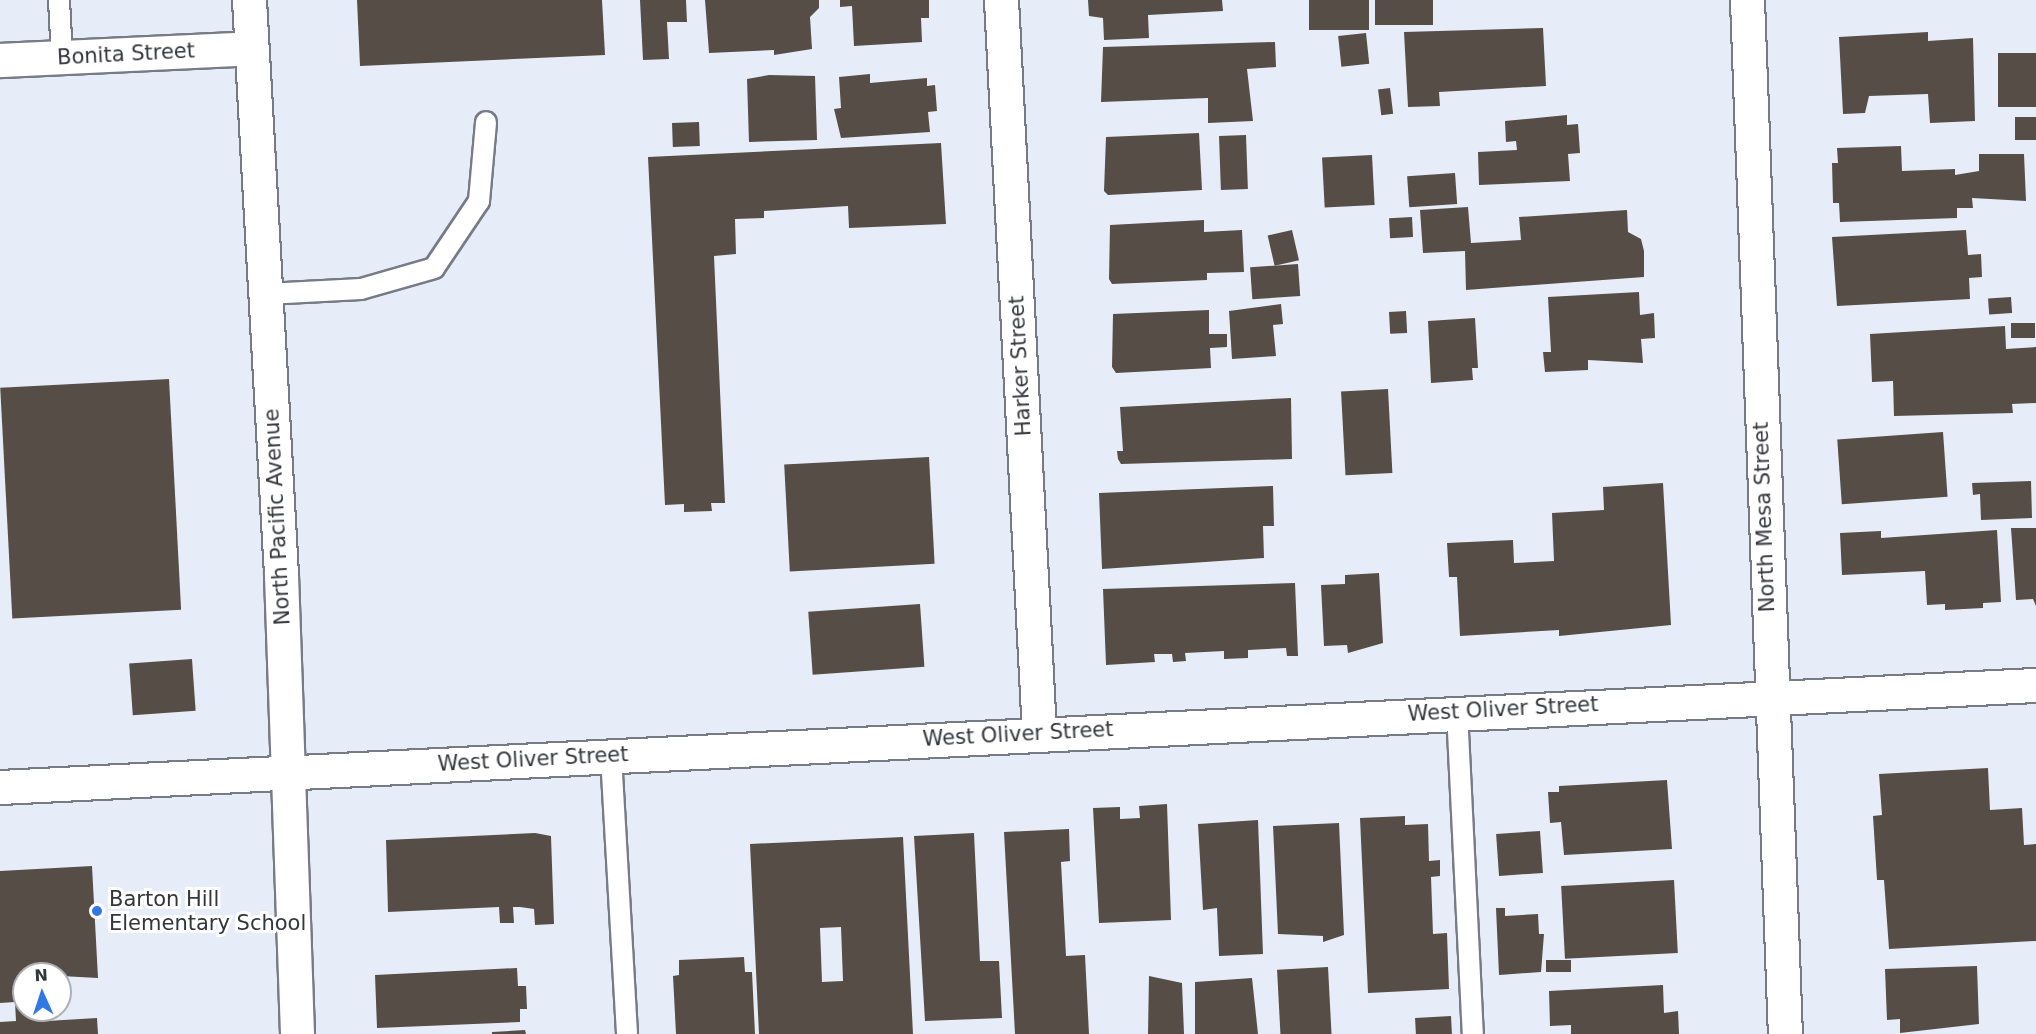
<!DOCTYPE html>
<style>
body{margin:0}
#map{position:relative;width:2036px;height:1034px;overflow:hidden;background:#e7edf8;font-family:"DejaVu Sans",sans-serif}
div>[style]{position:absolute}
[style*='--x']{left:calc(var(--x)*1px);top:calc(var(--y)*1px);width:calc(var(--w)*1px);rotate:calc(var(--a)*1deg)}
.building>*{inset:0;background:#564d46;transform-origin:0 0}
.roads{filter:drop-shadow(2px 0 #777b86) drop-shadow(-2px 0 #777b86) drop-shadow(0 2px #777b86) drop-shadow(0 -2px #777b86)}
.lane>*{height:20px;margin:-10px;padding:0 10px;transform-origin:10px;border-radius:10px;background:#fff}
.street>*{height:33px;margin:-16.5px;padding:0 16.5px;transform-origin:16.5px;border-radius:16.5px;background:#fff}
.secondary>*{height:33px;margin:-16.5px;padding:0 16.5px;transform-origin:16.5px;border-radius:16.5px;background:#fff}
.dots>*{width:16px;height:16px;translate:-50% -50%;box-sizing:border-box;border:3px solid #fff;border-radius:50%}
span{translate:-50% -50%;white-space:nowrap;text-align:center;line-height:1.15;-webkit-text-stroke:6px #fff;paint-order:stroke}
.street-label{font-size:21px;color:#34363b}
.poi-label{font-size:21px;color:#34363b}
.left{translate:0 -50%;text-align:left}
.north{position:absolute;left:12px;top:962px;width:60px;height:60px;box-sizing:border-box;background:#fff;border:2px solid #aeafb1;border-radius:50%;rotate:357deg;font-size:16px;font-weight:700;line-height:24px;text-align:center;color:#34363b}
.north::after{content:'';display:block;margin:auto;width:21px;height:27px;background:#3178e5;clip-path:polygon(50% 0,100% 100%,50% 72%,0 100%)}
</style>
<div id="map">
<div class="building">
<i style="clip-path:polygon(357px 0,602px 0,605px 55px,360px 66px)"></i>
<i style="clip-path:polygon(640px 0,686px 0,687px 22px,667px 22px,669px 59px,643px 60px)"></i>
<i style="clip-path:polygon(705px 0,819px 0,819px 8px,810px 17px,812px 49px,774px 55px,774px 50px,709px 53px)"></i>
<i style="clip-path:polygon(840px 0,929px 0,929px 18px,921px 18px,922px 42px,854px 46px,852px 6px,840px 7px)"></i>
<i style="clip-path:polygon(1088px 0,1222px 0,1223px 11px,1148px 15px,1149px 38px,1104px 40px,1103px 18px,1089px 16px)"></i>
<i style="left:1309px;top:0;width:60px;height:30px"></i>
<i style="left:1375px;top:0;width:58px;height:25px"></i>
<i style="clip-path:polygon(1543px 28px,1546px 86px,1439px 92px,1440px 106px,1408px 107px,1404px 32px)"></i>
<i style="clip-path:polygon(1928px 32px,1928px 41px,1973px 38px,1975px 121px,1930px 123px,1928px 94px,1869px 96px,1865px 113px,1843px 114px,1839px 37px)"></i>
<i style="left:1366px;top:33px;width:31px;height:28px;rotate:84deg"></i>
<i style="clip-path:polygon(1275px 42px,1276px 67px,1247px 69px,1253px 121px,1208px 123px,1208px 98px,1101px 102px,1103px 47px)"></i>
<i style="left:2036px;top:53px;width:54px;height:38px;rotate:90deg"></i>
<i style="clip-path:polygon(870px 74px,870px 83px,927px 78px,927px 86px,935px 85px,937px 111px,928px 112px,930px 132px,841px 138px,834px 109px,841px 108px,839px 77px)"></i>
<i style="clip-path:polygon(769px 75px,815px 76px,817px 140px,749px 142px,747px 79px)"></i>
<i style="left:1390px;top:88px;width:26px;height:12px;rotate:83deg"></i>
<i style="clip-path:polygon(1567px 115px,1567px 125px,1578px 124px,1580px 153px,1568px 154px,1570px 181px,1479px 185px,1478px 152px,1517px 150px,1516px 141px,1506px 142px,1505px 121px)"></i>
<i style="left:2036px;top:117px;width:23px;height:21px;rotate:90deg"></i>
<i style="left:699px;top:122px;width:24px;height:27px;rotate:88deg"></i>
<i style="clip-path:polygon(1199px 133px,1202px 190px,1108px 195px,1104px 191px,1106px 137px)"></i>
<i style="left:1246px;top:135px;width:54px;height:27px;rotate:88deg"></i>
<i style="clip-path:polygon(941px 143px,946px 224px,849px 228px,848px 206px,764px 211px,764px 218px,735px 219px,736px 254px,714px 256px,725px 503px,711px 503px,712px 511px,684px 512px,684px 504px,665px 505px,648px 157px)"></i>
<i style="clip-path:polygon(1901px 146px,1902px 171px,1955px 169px,1955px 175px,1979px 171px,1979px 154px,2024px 154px,2026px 201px,1972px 198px,1973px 208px,1957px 208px,1957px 218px,1840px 222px,1839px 203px,1833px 203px,1832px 163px,1838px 163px,1837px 148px)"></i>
<i style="left:1372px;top:155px;width:50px;height:50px;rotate:87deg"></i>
<i style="left:1455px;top:173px;width:31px;height:48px;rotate:86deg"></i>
<i style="clip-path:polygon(1468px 207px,1471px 243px,1521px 240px,1519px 217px,1627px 210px,1628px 232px,1641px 239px,1644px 251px,1644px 277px,1466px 290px,1465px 251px,1423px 253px,1420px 210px)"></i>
<i style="left:1412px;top:217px;width:20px;height:23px;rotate:87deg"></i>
<i style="clip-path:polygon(1204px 220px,1204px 232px,1242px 230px,1244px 272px,1207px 273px,1207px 280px,1112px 284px,1109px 279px,1110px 225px)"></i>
<i style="left:1292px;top:230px;width:31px;height:25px;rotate:77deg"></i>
<i style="clip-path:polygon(1966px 230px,1968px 255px,1981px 254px,1982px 277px,1969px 278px,1970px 299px,1837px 306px,1832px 237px)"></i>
<i style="left:1298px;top:264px;width:32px;height:48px;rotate:86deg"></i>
<i style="clip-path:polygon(1639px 292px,1640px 315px,1654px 313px,1655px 338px,1641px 339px,1643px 363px,1588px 360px,1588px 370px,1545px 372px,1543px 352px,1551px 352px,1548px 297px)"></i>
<i style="left:2011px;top:297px;width:16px;height:23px;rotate:86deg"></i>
<i style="clip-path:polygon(1281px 304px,1283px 324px,1273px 325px,1276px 356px,1232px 359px,1229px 311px)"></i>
<i style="clip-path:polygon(1209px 310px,1209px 334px,1227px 334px,1227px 347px,1210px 348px,1211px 368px,1116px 373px,1112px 367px,1113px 314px)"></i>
<i style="left:1406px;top:311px;width:22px;height:17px;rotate:87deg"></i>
<i style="clip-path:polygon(1475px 318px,1478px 368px,1472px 368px,1473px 380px,1431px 383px,1428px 321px)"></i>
<i style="left:2035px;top:323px;width:15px;height:24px;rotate:90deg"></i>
<i style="clip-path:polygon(2005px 326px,2006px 349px,2036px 347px,2036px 403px,2012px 404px,2013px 413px,1894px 416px,1893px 381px,1872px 382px,1870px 334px)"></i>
<i style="left:169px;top:379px;width:231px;height:169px;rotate:87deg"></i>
<i style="left:1388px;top:389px;width:84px;height:47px;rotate:87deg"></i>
<i style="clip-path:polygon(1291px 398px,1292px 459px,1121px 464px,1118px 459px,1117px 451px,1123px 451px,1120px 407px)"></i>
<i style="left:1943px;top:432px;width:65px;height:106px;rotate:86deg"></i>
<i style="left:929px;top:457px;width:107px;height:145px;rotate:87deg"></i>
<i style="clip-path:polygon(2031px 481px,2032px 518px,1981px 520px,1980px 494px,1973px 495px,1972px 483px)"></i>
<i style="clip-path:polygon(1663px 483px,1671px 625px,1559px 636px,1559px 630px,1460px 636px,1457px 577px,1449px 577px,1447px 543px,1513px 540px,1514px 563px,1554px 561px,1552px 513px,1604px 510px,1603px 487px)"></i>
<i style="clip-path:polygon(1273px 486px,1274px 526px,1263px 526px,1264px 558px,1102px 569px,1099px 493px)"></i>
<i style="clip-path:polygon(2011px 528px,2036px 528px,2036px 606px,2033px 599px,2016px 600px)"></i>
<i style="clip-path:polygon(1997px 530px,2001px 602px,1983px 603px,1983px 608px,1945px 610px,1945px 604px,1927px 605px,1925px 571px,1842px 575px,1840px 533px,1881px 531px,1881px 538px)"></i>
<i style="clip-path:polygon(1379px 573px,1383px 643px,1348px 653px,1347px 645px,1324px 646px,1321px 585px,1345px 584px,1345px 575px)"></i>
<i style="clip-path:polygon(1295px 583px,1298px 656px,1287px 656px,1286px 648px,1248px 650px,1248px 658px,1224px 659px,1224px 651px,1185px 653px,1186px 661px,1173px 662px,1172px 654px,1154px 654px,1155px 662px,1106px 665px,1103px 589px)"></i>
<i style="left:920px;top:604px;width:63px;height:112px;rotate:86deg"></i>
<i style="left:192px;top:659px;width:52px;height:63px;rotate:86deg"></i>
<i style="clip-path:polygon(1988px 768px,1990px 810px,2022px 808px,2024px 845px,2036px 844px,2036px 941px,1889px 949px,1884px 880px,1877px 880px,1873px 816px,1882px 815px,1879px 774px)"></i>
<i style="clip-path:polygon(1667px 780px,1672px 849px,1564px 855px,1561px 822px,1550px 823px,1548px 792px,1559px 792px,1559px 786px)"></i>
<i style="clip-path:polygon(1167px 804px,1171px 920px,1099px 923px,1093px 808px,1120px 807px,1120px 819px,1140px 818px,1139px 806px)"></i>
<i style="clip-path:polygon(1405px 816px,1405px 825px,1428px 824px,1429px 861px,1440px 860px,1440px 876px,1431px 877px,1433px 934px,1447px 933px,1449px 989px,1368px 993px,1360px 818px)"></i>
<i style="clip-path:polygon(1258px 820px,1263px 954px,1219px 956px,1217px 908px,1203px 910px,1198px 824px)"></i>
<i style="clip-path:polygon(1339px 823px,1344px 935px,1323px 942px,1323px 936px,1278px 934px,1273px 826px)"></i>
<i style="clip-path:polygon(1069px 829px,1070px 861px,1061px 862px,1066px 956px,1085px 955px,1089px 1034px,1015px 1034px,1004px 832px)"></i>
<i style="left:1540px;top:831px;width:42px;height:44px;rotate:86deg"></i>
<i style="clip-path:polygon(535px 833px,551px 836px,554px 924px,535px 925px,534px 909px,520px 907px,513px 907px,514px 923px,500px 923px,499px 907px,388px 912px,386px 840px)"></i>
<i style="clip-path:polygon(974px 833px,980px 961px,999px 961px,1002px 1018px,925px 1021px,914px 836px)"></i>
<i style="clip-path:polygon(evenodd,903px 837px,913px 1034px,759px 1034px,750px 844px,903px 837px,841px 927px,843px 981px,822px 982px,820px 928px,841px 927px)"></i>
<i style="clip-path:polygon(92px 866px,98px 978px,24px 974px,24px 1010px,47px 1010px,47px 1021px,97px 1018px,98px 1034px,0 1034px,0 1022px,16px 1021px,15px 1002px,0 1003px,0 871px)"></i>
<i style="left:1674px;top:880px;width:73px;height:113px;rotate:87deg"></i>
<i style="clip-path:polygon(1496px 908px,1505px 908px,1505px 916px,1538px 914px,1539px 934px,1544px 934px,1541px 972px,1499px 975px)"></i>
<i style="clip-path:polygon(744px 957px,745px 972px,752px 972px,755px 1034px,676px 1034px,673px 976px,679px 975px,679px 960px)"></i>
<i style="left:1571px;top:960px;width:12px;height:25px;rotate:90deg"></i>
<i style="clip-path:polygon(1977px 966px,1979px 1024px,1900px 1033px,1900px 1019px,1887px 1020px,1885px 969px)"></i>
<i style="left:1328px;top:967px;width:67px;height:51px;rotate:87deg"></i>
<i style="clip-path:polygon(517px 968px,518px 986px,526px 986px,527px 1009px,520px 1009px,520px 1022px,377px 1028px,375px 975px)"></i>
<i style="clip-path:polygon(1149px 976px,1182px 983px,1184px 1034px,1148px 1034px)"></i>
<i style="clip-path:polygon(1252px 978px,1258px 1034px,1195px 1034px,1195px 982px)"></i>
<i style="clip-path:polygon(1663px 985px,1664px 1013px,1678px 1011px,1679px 1034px,1571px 1034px,1571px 1025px,1550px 1026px,1549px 991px)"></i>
<i style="left:1451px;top:1016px;width:18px;height:36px;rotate:87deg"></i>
<i style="clip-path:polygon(525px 1030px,526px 1034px,492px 1034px,492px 1032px)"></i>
</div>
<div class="roads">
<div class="lane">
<i style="--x:59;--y:0;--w:57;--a:87"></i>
<i style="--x:266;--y:294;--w:95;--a:-3"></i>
<i style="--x:361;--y:289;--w:76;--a:-16"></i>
<i style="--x:434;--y:268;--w:81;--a:-56.1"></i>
<i style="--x:479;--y:201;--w:79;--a:-84.9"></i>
<i style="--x:1457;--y:711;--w:323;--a:87.2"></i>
<i style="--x:611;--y:756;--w:278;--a:86.7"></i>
</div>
<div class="street">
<i style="--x:1001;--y:0;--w:733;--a:87.03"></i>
<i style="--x:1747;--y:0;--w:1035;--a:87.9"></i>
<i style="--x:0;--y:60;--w:251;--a:-2.7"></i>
<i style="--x:0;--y:787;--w:2039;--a:-2.87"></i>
</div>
<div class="secondary">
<i style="--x:249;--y:0;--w:576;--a:86.81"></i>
<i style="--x:281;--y:575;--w:459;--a:88"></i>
</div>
</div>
<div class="dots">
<i style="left:97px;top:911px;background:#3178e5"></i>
</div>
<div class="street-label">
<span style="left:126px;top:54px;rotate:-3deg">Bonita Street</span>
<span style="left:1020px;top:366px;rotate:-93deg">Harker Street</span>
<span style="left:277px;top:517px;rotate:-93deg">North Pacific Avenue</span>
<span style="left:1764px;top:517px;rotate:-92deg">North Mesa Street</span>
<span style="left:1503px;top:709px;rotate:-3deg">West Oliver Street</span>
<span style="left:1018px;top:734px;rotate:-3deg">West Oliver Street</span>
<span style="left:533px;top:759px;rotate:-3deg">West Oliver Street</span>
</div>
<div class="poi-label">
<span class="left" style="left:109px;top:911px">Barton Hill<br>Elementary School</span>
</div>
<div class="north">N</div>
</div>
